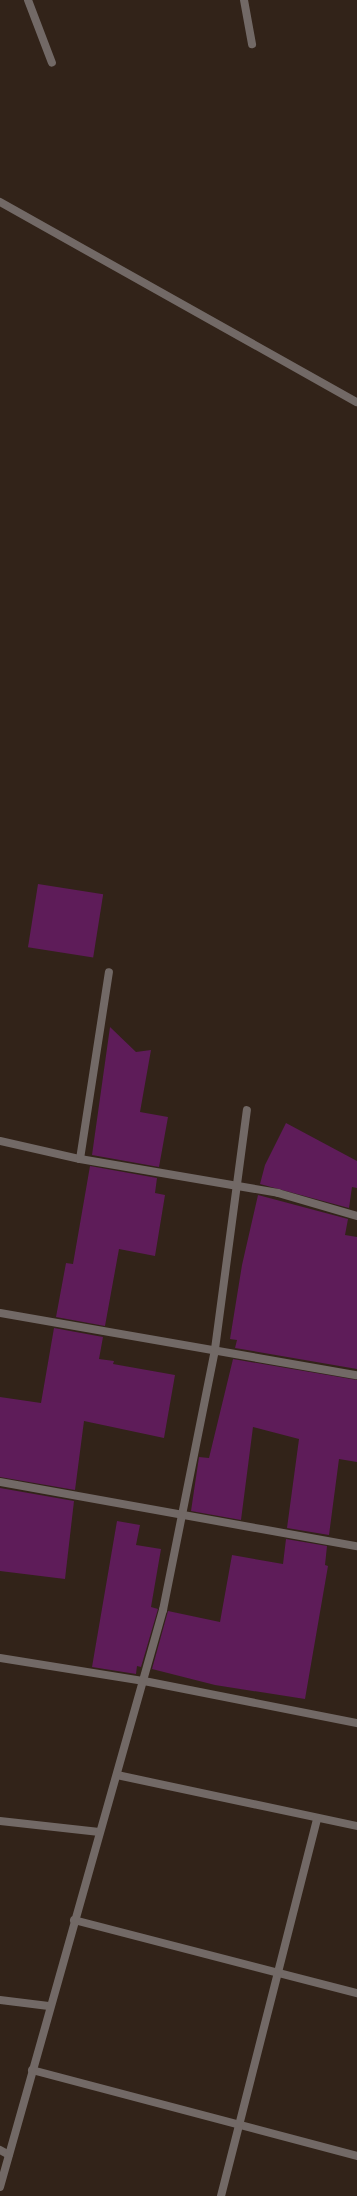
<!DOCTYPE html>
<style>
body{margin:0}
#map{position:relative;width:357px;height:2196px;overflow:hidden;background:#322319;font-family:"Fira Sans",sans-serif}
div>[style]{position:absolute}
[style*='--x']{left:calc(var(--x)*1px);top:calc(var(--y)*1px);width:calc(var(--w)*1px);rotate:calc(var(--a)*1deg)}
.building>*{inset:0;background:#5e1c59;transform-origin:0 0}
.street>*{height:8px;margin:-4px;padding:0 4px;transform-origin:4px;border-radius:4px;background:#726966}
span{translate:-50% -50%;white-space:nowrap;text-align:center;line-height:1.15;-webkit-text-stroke:3.5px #150e09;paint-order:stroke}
</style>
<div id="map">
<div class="building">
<i style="left:38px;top:884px;width:66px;height:64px;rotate:9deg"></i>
<i style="clip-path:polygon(110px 1027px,136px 1052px,151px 1050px,140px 1112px,168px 1117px,159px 1167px,92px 1155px)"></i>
<i style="clip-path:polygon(286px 1123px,357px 1161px,357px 1188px,352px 1187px,349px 1208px,260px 1184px,265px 1165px)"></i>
<i style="clip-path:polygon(90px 1166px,157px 1178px,155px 1193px,165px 1195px,155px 1256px,119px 1249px,105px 1326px,56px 1317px,66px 1263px,73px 1264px)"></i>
<i style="clip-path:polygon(258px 1195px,348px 1219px,345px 1235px,357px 1237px,357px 1369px,235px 1348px,237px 1340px,230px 1339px,242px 1265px)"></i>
<i style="clip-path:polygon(54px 1328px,103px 1337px,99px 1359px,114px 1361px,113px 1364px,175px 1375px,164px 1438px,84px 1421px,75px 1490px,0 1477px,0 1397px,41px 1403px)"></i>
<i style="clip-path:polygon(233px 1359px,357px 1380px,357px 1462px,339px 1459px,329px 1535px,287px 1528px,299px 1439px,253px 1427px,241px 1520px,191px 1511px,199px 1457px,209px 1458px)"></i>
<i style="clip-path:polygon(0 1488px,74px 1501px,65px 1579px,0 1571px)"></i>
<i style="clip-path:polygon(117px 1521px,140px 1525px,136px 1545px,161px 1549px,151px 1607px,158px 1609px,141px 1667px,137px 1666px,136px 1674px,92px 1667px)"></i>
<i style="clip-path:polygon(286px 1539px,327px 1546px,325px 1565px,328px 1566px,305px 1699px,215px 1685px,152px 1669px,168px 1611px,220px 1622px,232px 1555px,283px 1564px)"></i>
</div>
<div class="street">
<i style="--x:28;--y:0;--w:67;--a:69.1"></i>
<i style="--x:244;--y:0;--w:45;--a:79.7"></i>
<i style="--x:0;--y:202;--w:409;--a:29.3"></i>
<i style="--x:0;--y:1141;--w:82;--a:12.7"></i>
<i style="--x:80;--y:1159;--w:201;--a:9.7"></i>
<i style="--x:278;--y:1193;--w:82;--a:16.2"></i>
<i style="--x:80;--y:1159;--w:189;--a:-81.2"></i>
<i style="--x:0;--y:1313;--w:362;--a:9.9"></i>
<i style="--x:0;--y:1482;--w:363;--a:10.2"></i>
<i style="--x:0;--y:1658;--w:146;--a:9.1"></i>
<i style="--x:144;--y:1681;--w:217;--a:11.2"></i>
<i style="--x:117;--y:1775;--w:245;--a:12"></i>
<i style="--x:0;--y:1821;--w:100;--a:6.3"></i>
<i style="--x:74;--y:1920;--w:292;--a:14.5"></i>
<i style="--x:0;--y:2000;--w:49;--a:7"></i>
<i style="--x:32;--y:2070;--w:336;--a:14.8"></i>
<i style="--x:0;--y:2150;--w:10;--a:29"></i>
<i style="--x:0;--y:2187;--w:600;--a:-74.23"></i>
<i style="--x:163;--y:1610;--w:266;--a:-78.7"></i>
<i style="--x:215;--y:1349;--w:241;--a:-82.4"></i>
<i style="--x:221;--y:2196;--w:390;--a:-75.7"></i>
</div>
</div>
